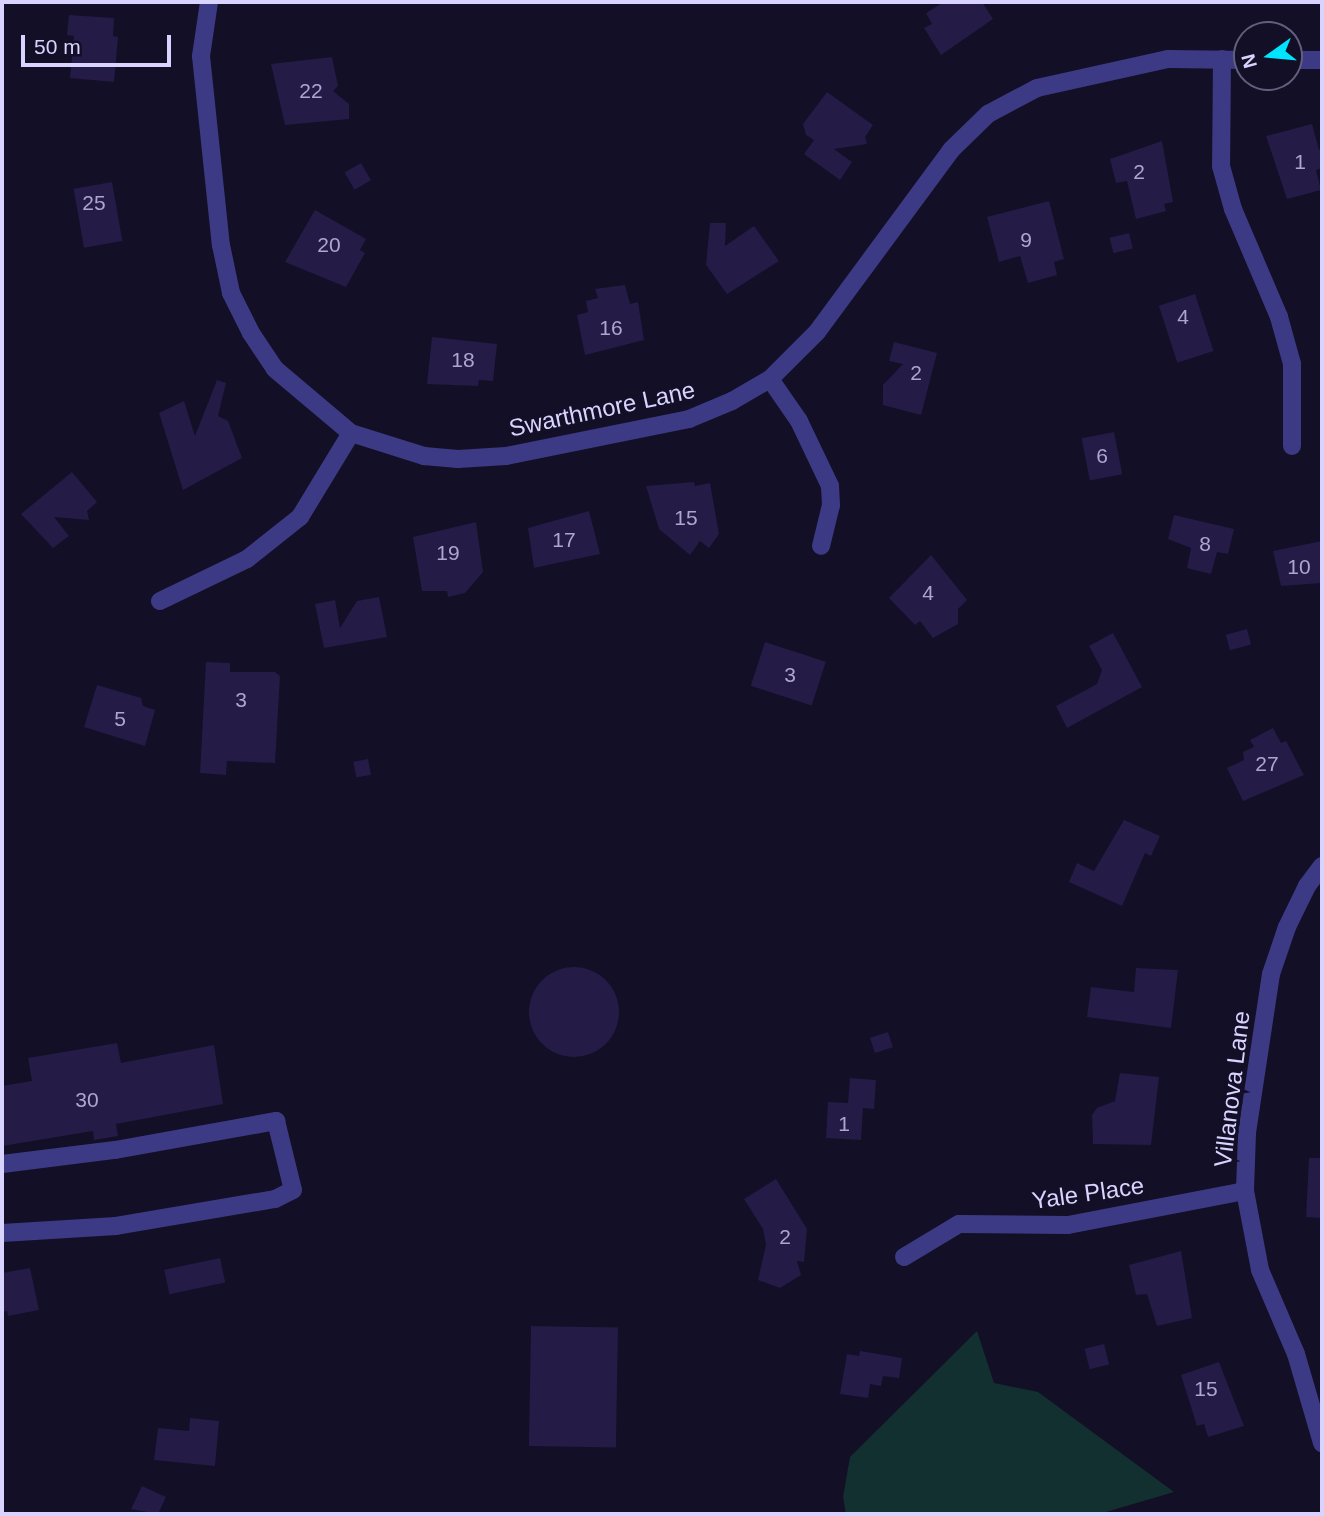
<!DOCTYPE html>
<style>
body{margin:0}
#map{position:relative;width:1324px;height:1516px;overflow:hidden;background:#130f26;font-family:Arial,sans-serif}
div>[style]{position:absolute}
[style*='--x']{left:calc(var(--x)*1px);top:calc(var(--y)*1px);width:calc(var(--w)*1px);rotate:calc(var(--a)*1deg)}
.green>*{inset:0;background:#12302f}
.building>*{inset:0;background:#241b47;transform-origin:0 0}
.round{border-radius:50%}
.minor>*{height:18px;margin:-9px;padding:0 9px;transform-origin:9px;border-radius:9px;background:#3d3a85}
span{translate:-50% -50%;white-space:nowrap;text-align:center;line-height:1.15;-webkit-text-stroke:7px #130f26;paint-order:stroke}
.number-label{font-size:21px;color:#aca6d1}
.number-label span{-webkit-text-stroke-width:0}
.street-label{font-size:24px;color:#d9d4ff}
.frame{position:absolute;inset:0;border:4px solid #d9d4ff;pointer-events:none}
.north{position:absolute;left:1233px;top:21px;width:70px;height:70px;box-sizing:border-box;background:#130f26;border:2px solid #625e7d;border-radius:50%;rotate:255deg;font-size:19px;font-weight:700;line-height:28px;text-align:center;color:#d9d4ff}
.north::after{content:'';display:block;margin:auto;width:24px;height:32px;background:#00e5ff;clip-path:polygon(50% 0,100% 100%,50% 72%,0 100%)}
.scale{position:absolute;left:21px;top:35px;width:150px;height:32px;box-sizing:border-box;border:4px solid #d9d4ff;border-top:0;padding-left:9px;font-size:21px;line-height:24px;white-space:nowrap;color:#d9d4ff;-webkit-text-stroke:5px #130f26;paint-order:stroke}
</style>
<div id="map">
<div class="green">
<i style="clip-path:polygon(977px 1331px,994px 1383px,1038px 1392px,1174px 1492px,1099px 1514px,846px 1514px,843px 1497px,850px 1457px)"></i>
</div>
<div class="building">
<i style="clip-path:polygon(944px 2px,982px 2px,993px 19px,941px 55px,924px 28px,932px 24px,926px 13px)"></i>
<i style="clip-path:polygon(69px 15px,114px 18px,113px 36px,118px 37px,114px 82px,70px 78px,74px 36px,67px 35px)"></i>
<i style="clip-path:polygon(332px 57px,338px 86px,333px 91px,349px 104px,349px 119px,285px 125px,271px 64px)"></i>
<i style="clip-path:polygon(827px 92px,873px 125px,865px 137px,867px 144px,834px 149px,852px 162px,840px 180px,804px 154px,814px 140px,806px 135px,803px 124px)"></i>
<i style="clip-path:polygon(1312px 124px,1319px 150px,1322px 149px,1322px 168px,1316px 170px,1321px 190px,1287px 199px,1266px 136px)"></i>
<i style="clip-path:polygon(1162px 141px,1173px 202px,1164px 204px,1166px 211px,1136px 219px,1127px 181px,1116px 183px,1110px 159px)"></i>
<i style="left:361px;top:163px;width:20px;height:19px;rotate:60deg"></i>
<i style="left:112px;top:182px;width:60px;height:39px;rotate:80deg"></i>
<i style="clip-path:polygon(1049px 201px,1064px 259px,1054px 262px,1057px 275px,1028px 283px,1020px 256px,999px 262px,987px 217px)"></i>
<i style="clip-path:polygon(315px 210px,366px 239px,360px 250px,365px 253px,346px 287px,285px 262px)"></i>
<i style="clip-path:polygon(710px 223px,726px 223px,725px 246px,754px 226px,779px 261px,727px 294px,706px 265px)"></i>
<i style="left:1129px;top:233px;width:16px;height:20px;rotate:76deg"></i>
<i style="clip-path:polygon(625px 285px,630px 304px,638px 302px,644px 340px,585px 355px,577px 315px,588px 312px,586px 301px,598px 298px,595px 289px)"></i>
<i style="left:1195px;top:294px;width:60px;height:38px;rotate:72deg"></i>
<i style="clip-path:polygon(432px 337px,497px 344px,493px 381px,479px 380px,478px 386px,427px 384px)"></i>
<i style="clip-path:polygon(894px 342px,937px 353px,921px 415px,883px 405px,883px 385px,903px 364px,889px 361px)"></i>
<i style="clip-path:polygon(217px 380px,226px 383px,218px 416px,228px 421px,242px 458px,183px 490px,159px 413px,184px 401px,195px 436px)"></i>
<i style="left:1114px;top:432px;width:43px;height:33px;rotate:79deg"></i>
<i style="clip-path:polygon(72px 472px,97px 502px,87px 511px,89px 520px,54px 517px,69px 536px,53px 548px,21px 514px)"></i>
<i style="clip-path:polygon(694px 482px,695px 486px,710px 483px,719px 534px,709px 548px,700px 541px,690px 555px,659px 529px,646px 486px)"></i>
<i style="clip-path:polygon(589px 511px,600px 554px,534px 568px,528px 528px)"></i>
<i style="clip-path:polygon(1174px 515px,1234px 529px,1228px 554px,1217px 552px,1211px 574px,1187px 568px,1191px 548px,1168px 539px)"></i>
<i style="clip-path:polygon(476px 522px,483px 572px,465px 593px,448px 597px,447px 591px,422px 591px,413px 537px)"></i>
<i style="clip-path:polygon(1322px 541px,1322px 583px,1281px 586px,1273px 551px)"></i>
<i style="clip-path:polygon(931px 555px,967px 600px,958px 609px,958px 624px,933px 638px,920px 621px,915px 625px,889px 598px)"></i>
<i style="clip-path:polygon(379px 597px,387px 637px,324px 648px,315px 604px,335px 600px,340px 628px,357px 601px)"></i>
<i style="left:1247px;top:629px;width:16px;height:22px;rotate:75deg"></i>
<i style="clip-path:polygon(1113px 633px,1142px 687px,1067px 728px,1056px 706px,1097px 684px,1102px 670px,1089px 646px)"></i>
<i style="left:765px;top:642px;width:64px;height:46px;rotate:18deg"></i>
<i style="clip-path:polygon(206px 662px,230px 663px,230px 672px,275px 672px,280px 676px,275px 763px,227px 761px,226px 775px,200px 773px)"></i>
<i style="clip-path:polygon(97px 685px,141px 698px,143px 706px,155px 710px,145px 746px,84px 727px)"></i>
<i style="clip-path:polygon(1273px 728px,1281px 743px,1286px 741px,1304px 775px,1243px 801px,1227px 768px,1244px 760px,1243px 752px,1254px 747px,1250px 740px)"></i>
<i style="left:368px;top:759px;width:16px;height:15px;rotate:79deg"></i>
<i style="clip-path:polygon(1124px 820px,1160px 836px,1151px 856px,1145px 853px,1122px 906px,1069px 882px,1077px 863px,1094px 871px)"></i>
<i class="round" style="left:529px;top:967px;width:90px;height:90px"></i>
<i style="clip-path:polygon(1136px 968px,1178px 970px,1171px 1028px,1087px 1017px,1091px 987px,1134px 992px)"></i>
<i style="left:888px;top:1032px;width:16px;height:19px;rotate:72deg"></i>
<i style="clip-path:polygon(117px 1043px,121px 1063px,214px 1045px,223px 1104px,116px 1124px,118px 1136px,94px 1140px,93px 1131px,2px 1146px,2px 1086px,32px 1081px,28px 1058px)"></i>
<i style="clip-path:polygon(1120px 1073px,1159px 1077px,1151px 1145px,1093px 1144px,1092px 1115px,1097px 1108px,1115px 1101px)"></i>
<i style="clip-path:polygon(850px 1078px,876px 1080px,874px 1109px,863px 1108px,861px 1140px,826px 1138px,828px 1102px,848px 1103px)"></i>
<i style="clip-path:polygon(1309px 1158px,1322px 1158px,1322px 1218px,1306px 1217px)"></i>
<i style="clip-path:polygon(776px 1179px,807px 1229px,804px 1262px,797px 1261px,801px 1275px,780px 1288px,758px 1280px,766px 1245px,763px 1229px,744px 1199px)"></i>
<i style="clip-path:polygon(1181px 1251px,1192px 1318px,1157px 1326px,1147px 1294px,1136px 1295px,1129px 1265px)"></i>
<i style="left:220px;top:1258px;width:25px;height:57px;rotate:78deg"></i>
<i style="clip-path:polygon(30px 1268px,39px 1310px,8px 1316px,7px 1311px,2px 1312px,2px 1273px)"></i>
<i style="left:531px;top:1326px;width:87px;height:120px;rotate:1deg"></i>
<i style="left:1104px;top:1344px;width:21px;height:20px;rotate:76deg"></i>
<i style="clip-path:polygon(860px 1351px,902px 1358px,899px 1378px,883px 1376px,881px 1386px,870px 1384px,868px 1398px,840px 1394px,847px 1354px,859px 1356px)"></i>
<i style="clip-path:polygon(1219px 1362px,1244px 1426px,1208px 1437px,1204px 1424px,1197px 1426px,1181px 1375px)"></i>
<i style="clip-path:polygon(190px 1418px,219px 1421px,215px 1466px,154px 1460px,158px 1428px,189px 1431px)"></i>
<i style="clip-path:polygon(142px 1486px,166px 1497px,158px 1514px,131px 1509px)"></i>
</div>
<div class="minor">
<i style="--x:209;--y:2;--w:55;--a:98.4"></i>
<i style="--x:201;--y:56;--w:190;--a:84"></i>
<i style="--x:221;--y:245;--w:49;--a:78.2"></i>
<i style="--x:231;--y:293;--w:45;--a:63.4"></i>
<i style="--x:251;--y:333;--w:43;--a:56.3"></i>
<i style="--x:275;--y:369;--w:99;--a:40.1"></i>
<i style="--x:351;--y:433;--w:77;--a:17.5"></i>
<i style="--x:424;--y:456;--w:34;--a:5"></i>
<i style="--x:458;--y:459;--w:48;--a:-3.6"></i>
<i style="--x:506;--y:456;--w:187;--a:-11.4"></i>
<i style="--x:689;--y:419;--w:47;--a:-22.7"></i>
<i style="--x:732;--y:401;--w:44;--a:-30.1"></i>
<i style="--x:770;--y:379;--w:66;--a:-45"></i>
<i style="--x:817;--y:332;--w:226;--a:-53.6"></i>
<i style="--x:951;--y:150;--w:52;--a:-44.2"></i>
<i style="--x:988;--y:114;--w:55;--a:-28"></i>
<i style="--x:1037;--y:88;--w:134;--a:-12.5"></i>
<i style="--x:1168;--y:59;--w:79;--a:0.7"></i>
<i style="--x:1222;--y:59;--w:107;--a:90.5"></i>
<i style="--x:1221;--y:166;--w:45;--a:74.4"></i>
<i style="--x:1233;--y:209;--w:117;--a:66.9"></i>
<i style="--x:1279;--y:317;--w:49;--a:74.5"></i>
<i style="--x:1292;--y:364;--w:82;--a:90"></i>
<i style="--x:1289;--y:60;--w:33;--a:0"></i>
<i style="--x:770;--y:379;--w:51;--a:55.4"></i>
<i style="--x:799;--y:421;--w:72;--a:64.5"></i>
<i style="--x:830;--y:486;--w:19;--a:87"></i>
<i style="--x:831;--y:505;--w:42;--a:103.7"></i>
<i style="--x:160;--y:601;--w:97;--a:-25.8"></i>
<i style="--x:247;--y:559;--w:68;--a:-38.4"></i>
<i style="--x:300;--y:517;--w:98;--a:-58.7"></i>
<i style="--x:1322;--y:866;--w:25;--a:127"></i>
<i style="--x:1307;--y:886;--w:46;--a:116"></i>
<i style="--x:1287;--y:927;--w:50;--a:108.8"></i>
<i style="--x:1271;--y:974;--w:161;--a:98.6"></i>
<i style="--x:1247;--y:1133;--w:58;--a:92"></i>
<i style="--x:1245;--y:1191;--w:80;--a:79.2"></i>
<i style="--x:1260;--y:1270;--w:91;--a:66.8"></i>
<i style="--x:1296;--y:1354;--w:93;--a:73.7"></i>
<i style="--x:2;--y:1164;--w:114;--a:-7.1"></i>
<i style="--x:115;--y:1150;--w:164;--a:-10.2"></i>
<i style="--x:276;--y:1121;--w:71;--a:76.2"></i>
<i style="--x:293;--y:1190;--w:20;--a:153"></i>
<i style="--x:275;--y:1199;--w:161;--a:170.4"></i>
<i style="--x:116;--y:1226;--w:114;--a:176.5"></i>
<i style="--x:904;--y:1257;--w:64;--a:-31"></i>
<i style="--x:959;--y:1224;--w:109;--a:0.5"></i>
<i style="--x:1068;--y:1225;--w:180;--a:-10.9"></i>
</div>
<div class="number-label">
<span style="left:311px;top:91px">22</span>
<span style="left:1300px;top:162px">1</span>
<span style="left:1139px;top:172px">2</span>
<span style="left:94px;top:203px">25</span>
<span style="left:1026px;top:240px">9</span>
<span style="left:329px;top:245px">20</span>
<span style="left:1183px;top:317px">4</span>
<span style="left:611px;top:328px">16</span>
<span style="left:463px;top:360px">18</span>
<span style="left:916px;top:373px">2</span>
<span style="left:1102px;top:456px">6</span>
<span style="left:686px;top:518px">15</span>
<span style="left:564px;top:540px">17</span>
<span style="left:1205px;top:544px">8</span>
<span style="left:448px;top:553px">19</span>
<span style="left:1299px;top:567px">10</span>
<span style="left:928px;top:593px">4</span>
<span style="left:790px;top:675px">3</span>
<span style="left:241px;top:700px">3</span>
<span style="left:120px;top:719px">5</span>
<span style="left:1267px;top:764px">27</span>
<span style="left:87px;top:1100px">30</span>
<span style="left:844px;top:1124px">1</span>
<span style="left:785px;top:1237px">2</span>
<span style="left:1206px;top:1389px">15</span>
</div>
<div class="street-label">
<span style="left:602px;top:409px;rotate:-12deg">Swarthmore Lane</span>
<span style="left:1232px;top:1089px;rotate:-83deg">Villanova Lane</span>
<span style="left:1088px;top:1193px;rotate:-8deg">Yale Place</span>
</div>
<div class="frame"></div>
<div class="north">N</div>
<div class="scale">50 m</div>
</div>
